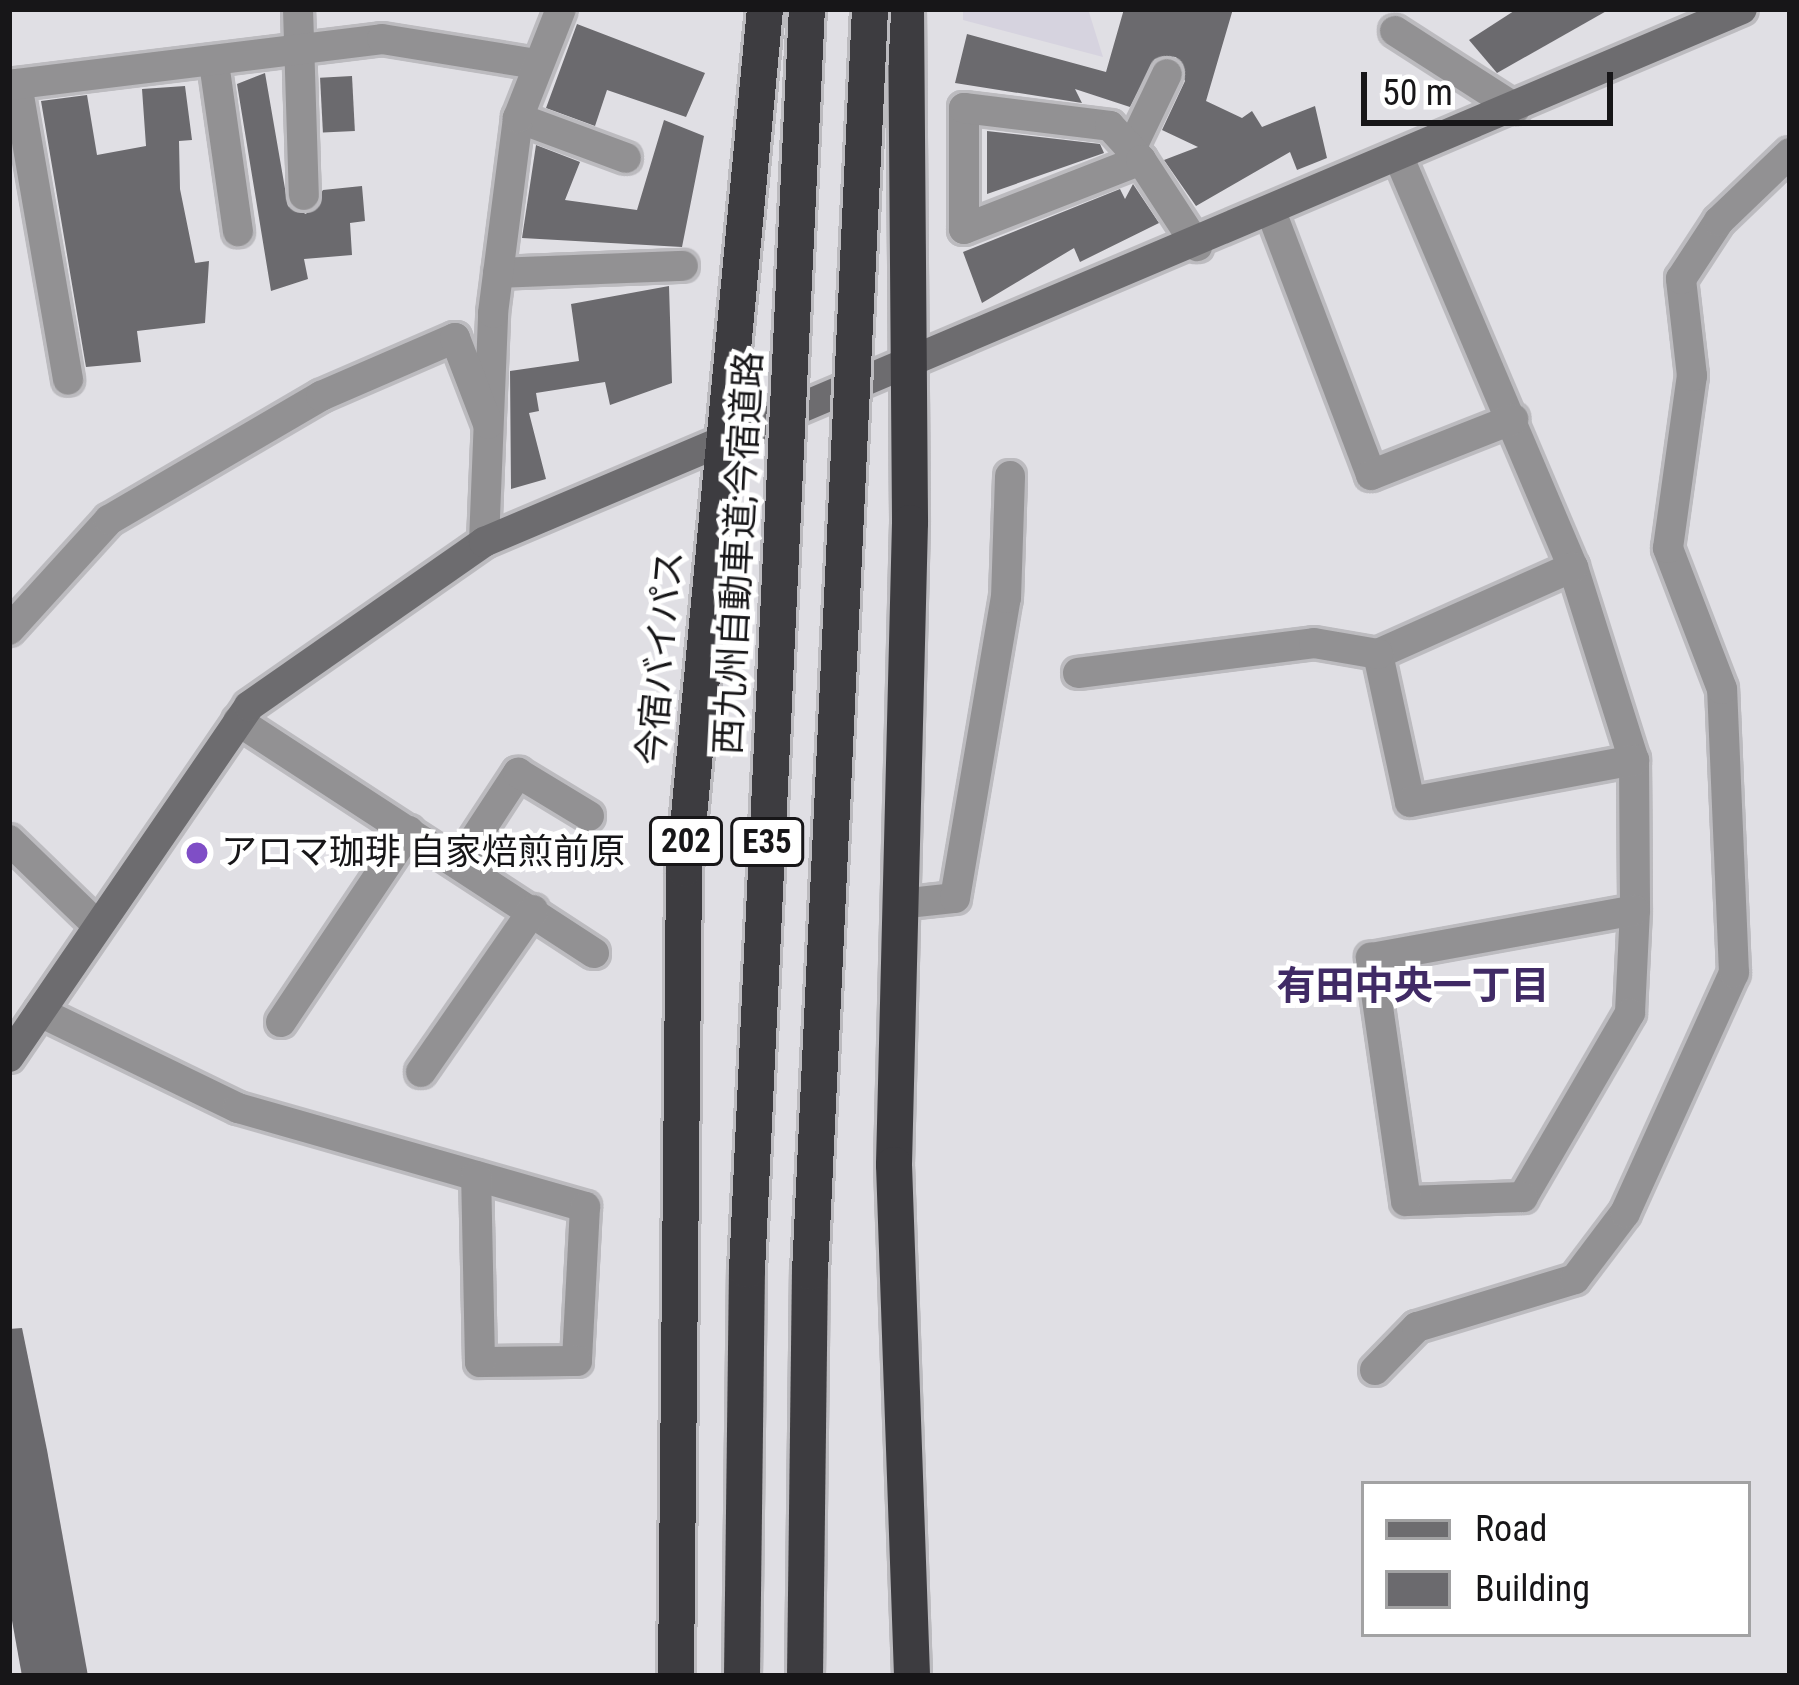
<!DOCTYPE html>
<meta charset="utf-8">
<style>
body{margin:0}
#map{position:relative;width:1799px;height:1685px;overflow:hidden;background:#e0dfe4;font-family:"Roboto Condensed","Noto Sans JP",sans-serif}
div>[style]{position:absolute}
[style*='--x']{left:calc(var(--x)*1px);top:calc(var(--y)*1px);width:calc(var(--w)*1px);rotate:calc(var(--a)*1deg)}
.built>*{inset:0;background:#d6d3df}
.building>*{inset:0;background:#6b6a6e;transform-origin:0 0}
.roads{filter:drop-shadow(3px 0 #bcbbbf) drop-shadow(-3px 0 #bcbbbf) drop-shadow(0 3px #bcbbbf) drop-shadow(0 -3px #bcbbbf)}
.street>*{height:30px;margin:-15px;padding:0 15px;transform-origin:15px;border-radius:15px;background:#929193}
.secondary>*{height:30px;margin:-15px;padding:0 15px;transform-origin:15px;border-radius:15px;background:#6d6c6f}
.highway>*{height:36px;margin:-18px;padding:0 18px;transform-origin:18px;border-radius:18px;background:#3d3c40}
.bridges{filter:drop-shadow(3px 0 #bcbbbf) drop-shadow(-3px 0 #bcbbbf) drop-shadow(0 3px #bcbbbf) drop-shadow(0 -3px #bcbbbf)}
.highway-bridge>*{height:36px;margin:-18px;padding:0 18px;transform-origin:18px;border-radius:18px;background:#3d3c40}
.dots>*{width:33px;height:33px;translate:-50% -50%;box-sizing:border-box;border:6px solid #fff;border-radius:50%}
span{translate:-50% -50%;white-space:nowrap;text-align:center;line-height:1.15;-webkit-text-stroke:10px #fff;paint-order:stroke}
.shield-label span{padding:3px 9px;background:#fff;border:3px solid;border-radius:9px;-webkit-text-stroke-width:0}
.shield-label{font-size:33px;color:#171618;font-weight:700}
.street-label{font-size:36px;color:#171618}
.poi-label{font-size:36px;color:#171618}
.left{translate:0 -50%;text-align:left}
.neighbourhood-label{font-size:39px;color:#402a65;font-weight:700}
.frame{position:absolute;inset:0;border:12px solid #171618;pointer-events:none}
.legend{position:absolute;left:1361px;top:1481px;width:390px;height:156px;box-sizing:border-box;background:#fff;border:3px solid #a2a2a3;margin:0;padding:15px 21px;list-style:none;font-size:36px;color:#171618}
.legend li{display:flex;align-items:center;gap:24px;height:60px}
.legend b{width:60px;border:3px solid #a2a2a3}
.scale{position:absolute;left:1361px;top:72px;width:252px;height:54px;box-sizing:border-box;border:6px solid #171618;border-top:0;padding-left:15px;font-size:36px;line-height:42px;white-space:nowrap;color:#171618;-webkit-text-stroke:9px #fff;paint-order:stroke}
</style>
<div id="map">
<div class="built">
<i style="clip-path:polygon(963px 9px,1088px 9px,1103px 57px,963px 20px)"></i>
</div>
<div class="building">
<i style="clip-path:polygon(1124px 9px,1233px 9px,1206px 101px,1242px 118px,1252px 111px,1262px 127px,1315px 106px,1327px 158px,1297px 170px,1290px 152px,1196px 206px,1164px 160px,1198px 147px,1162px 130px,1185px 81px,1176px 57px,1155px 59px,1130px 107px,1075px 89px,1082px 103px,955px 83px,967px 34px,1106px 72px)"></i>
<i style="clip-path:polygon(1517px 9px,1610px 9px,1497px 73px,1469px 40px)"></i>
<i style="clip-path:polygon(577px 24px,705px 73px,686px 117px,607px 90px,595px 126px,546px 108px)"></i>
<i style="clip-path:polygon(265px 73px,288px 206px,306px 214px,323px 190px,362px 186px,365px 221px,350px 223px,352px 255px,304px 259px,308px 279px,271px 291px,237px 84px)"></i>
<i style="left:352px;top:76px;width:55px;height:32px;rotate:87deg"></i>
<i style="clip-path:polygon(185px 86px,192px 140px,179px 141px,180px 189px,195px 263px,209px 261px,205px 323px,137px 331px,141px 362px,86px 367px,41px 101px,87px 95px,97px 155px,146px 146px,142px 89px)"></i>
<i style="clip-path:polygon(664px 120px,704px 136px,682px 247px,522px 238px,536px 145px,580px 162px,565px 200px,637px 210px)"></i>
<i style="clip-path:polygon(987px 131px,1100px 144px,1104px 153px,987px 194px)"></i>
<i style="clip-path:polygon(1133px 184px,1159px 223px,1080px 262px,1074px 248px,982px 303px,963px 252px,1120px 189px,1125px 199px)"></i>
<i style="clip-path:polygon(669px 286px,672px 383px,610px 405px,605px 382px,536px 393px,539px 411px,529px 413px,546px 479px,511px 489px,510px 371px,579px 361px,571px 304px)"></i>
<i style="clip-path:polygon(22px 1328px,47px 1450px,88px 1676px,22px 1676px,9px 1604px,9px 1329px)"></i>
</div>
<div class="roads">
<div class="street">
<i style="--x:298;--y:9;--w:186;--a:88.2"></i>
<i style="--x:1395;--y:31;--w:143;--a:32.7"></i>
<i style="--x:214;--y:63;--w:170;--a:81.9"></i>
<i style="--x:17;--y:84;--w:300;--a:80.2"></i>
<i style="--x:9;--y:85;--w:376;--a:-7"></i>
<i style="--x:382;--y:39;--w:156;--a:9.2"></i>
<i style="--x:518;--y:118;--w:115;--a:20.3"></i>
<i style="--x:1131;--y:149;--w:83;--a:-64.4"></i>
<i style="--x:1141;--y:160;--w:190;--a:158.7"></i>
<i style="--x:964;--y:229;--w:121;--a:-90"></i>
<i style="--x:964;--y:108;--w:147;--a:7"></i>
<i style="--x:1110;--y:126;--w:46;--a:47.6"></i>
<i style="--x:1141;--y:160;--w:103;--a:56.9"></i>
<i style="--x:1400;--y:160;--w:442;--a:67"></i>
<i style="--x:1573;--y:567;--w:202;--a:72.5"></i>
<i style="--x:1634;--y:760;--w:150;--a:89.6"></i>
<i style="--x:1635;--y:910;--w:103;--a:92.8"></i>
<i style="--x:1630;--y:1013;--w:213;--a:120.2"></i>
<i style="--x:1523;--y:1197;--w:117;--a:178"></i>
<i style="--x:1406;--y:1201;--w:246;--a:-98.2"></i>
<i style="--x:1371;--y:958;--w:268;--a:-10.3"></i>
<i style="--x:1272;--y:214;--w:279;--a:69.2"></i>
<i style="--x:1371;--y:475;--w:153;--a:-21.5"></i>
<i style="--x:498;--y:273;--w:185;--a:-2.2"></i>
<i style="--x:484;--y:542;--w:229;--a:-87.7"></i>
<i style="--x:493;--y:313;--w:197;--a:-82.7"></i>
<i style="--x:518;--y:118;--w:117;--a:-68.5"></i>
<i style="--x:1573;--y:567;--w:214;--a:156"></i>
<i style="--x:1378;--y:654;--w:151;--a:77.8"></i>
<i style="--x:1410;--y:802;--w:228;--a:-10.6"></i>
<i style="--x:9;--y:630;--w:149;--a:-47.7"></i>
<i style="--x:109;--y:520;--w:246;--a:-30.3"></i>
<i style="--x:321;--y:396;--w:146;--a:-23.4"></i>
<i style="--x:455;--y:338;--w:92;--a:69"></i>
<i style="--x:1078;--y:673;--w:238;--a:-7.2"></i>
<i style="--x:1314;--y:643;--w:65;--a:9.8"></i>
<i style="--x:238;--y:721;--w:425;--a:33.1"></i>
<i style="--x:9;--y:840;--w:117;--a:44"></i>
<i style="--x:459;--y:863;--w:108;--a:-56.8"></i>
<i style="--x:518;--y:773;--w:83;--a:31.2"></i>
<i style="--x:899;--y:904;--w:56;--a:-6.1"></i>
<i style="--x:955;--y:898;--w:304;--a:-80.4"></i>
<i style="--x:1006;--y:598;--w:122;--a:-88.1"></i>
<i style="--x:40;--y:1012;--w:220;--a:25.9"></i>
<i style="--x:238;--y:1108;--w:361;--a:15.9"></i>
<i style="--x:585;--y:1207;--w:154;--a:93"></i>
<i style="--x:577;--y:1361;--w:97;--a:179.4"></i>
<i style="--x:480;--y:1362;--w:186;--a:-91.2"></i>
<i style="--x:281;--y:1022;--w:230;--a:-56.2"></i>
<i style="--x:421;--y:1072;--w:197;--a:-55.3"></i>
<i style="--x:1375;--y:1370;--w:60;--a:-45.7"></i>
<i style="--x:1417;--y:1327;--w:165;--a:-16.9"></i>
<i style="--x:1575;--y:1279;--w:83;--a:-52.9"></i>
<i style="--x:1625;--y:1213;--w:264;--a:-65.6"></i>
<i style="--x:1734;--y:973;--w:284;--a:-92.4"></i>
<i style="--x:1722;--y:689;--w:151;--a:-111"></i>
<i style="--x:1668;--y:548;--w:174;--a:-82.1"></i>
<i style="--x:1692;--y:376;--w:98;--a:-96.5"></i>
<i style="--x:1681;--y:279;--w:69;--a:-56.8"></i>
<i style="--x:1719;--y:221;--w:98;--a:-43.8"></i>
</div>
<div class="secondary">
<i style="--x:9;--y:1057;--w:425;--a:-55.6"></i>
<i style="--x:249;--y:706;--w:287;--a:-34.9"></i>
<i style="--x:484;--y:542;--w:1366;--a:-22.96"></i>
</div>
<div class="highway">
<i style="--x:906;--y:9;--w:514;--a:89.55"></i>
<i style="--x:910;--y:523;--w:642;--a:91.43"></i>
<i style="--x:894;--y:1165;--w:511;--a:87.98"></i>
<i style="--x:676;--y:1676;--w:807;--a:-89.43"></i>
<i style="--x:684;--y:869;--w:864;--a:-84.62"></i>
</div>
</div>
<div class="bridges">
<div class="highway-bridge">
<i style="--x:742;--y:1676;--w:406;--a:-89.3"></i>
<i style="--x:747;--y:1270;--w:1262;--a:-87.28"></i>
<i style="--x:805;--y:1676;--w:404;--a:-89.3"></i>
<i style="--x:810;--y:1272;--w:1264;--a:-87.28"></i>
</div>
</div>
<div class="dots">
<i style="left:197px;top:853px;background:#7f4ec6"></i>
</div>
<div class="shield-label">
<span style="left:686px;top:841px">202</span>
<span style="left:767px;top:842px">E35</span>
</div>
<div class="street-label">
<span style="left:739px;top:553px;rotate:-87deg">西九州自動車道;今宿道路</span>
<span style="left:661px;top:658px;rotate:-85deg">今宿バイパス</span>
</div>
<div class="poi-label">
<span class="left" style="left:221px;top:853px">アロマ珈琲 自家焙煎前原</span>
</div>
<div class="neighbourhood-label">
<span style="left:1413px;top:986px">有田中央一丁目</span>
</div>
<div class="frame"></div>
<ul class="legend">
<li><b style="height:15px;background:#6d6c6f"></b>Road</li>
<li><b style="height:33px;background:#6b6a6e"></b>Building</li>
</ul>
<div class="scale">50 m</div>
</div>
